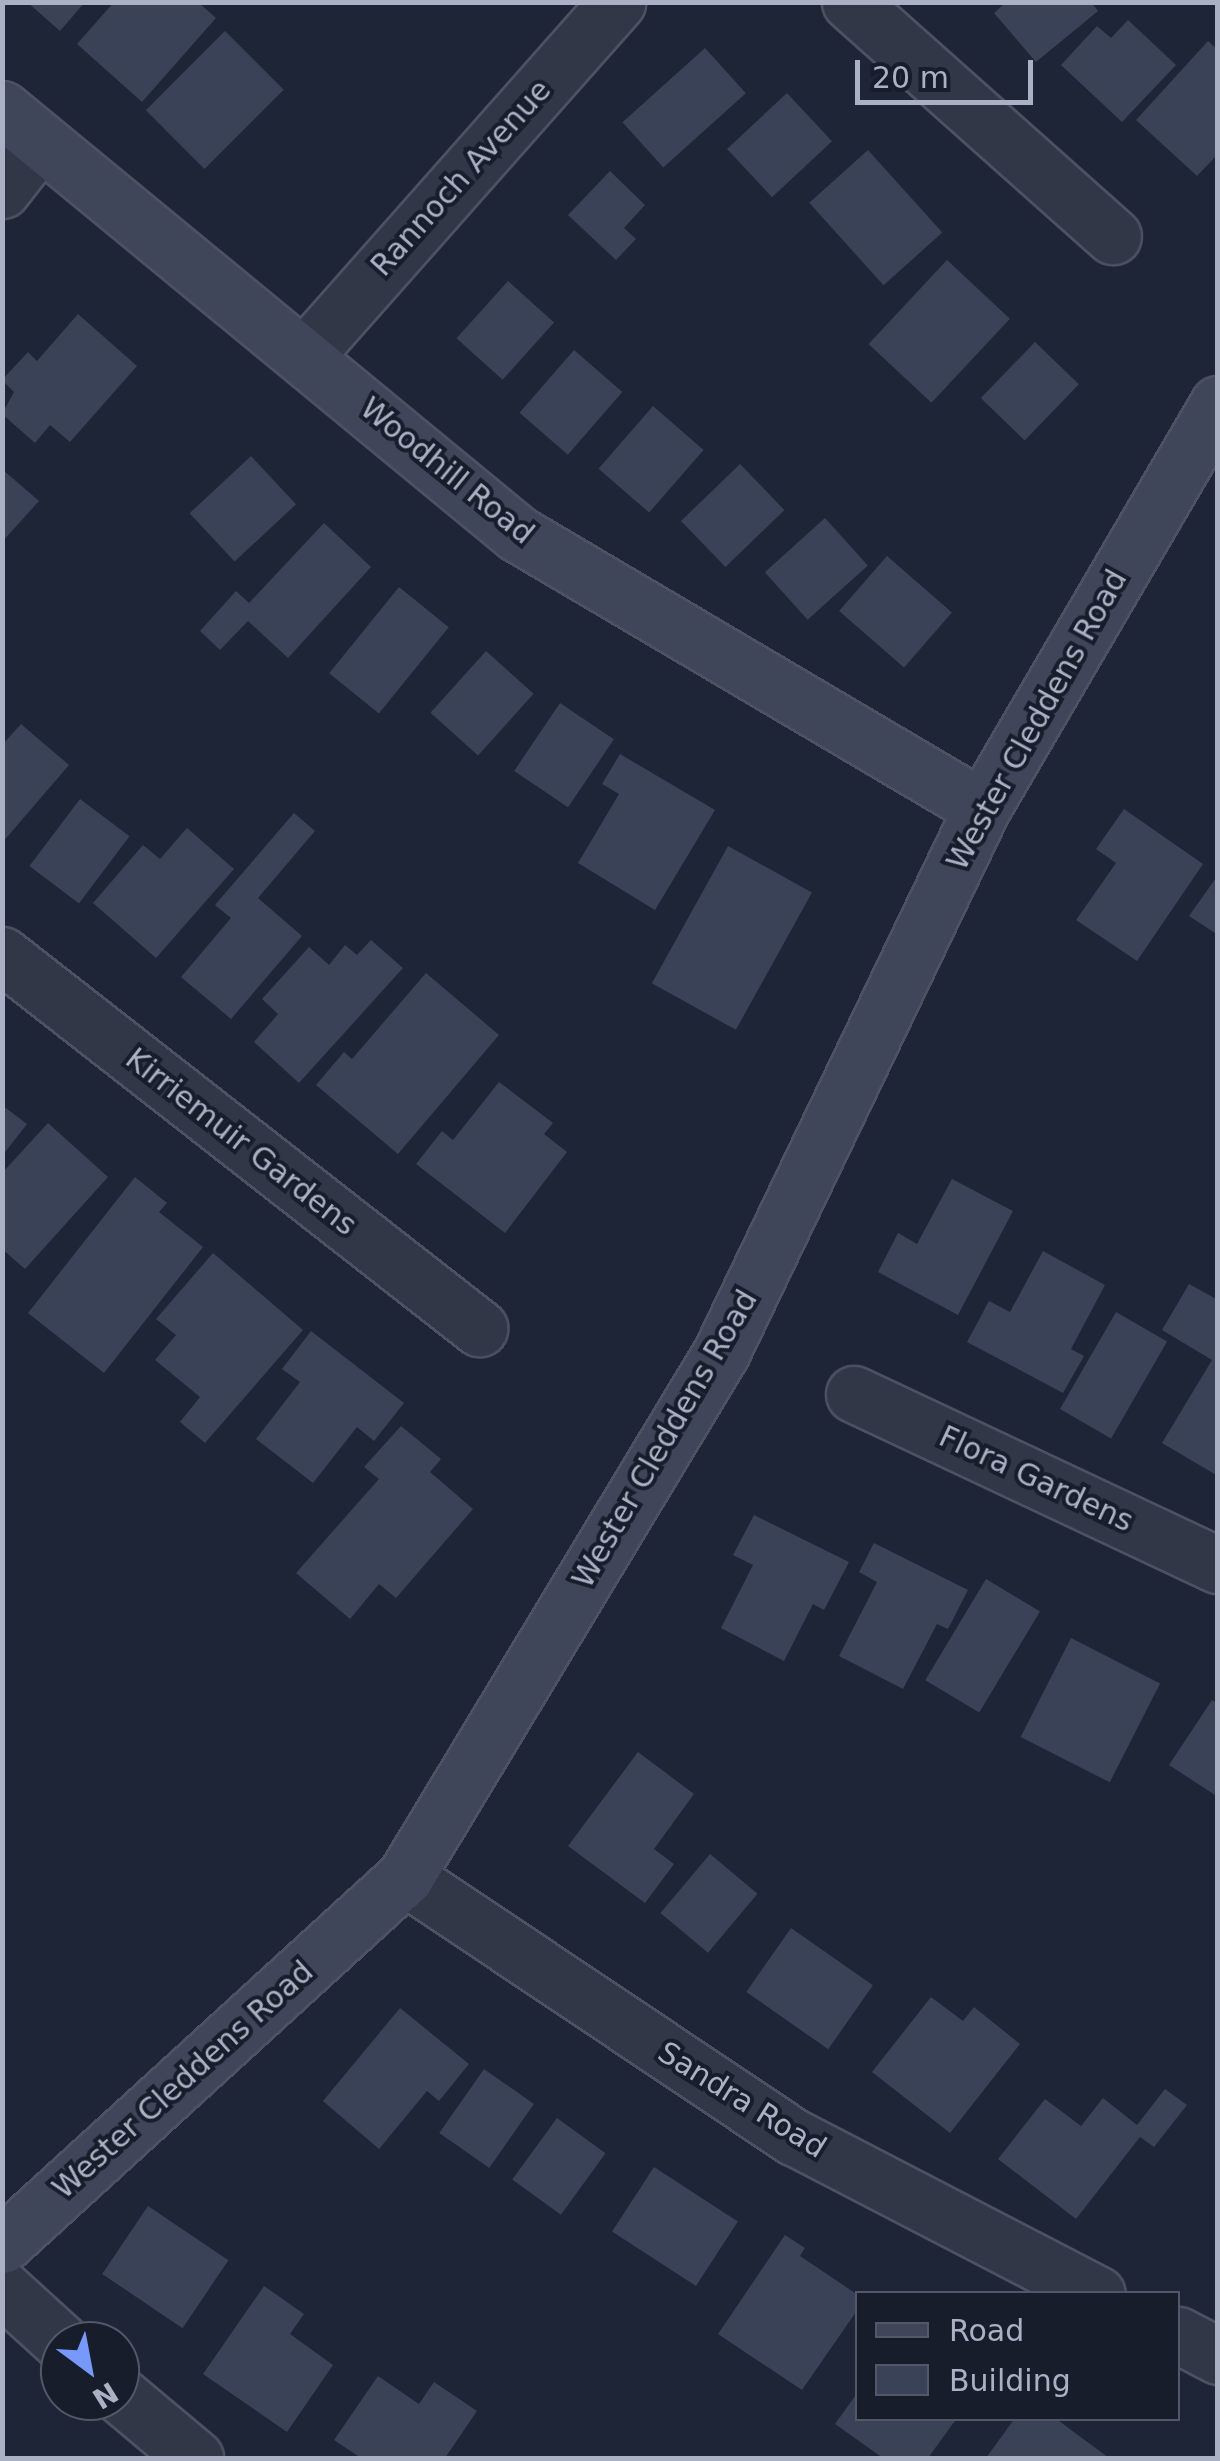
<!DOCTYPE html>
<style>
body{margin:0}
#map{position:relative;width:1220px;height:2461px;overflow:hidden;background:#1e2536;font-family:"DejaVu Sans",sans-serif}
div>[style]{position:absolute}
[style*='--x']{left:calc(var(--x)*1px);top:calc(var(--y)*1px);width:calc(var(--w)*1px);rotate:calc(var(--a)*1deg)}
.building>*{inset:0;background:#3a4257;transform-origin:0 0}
.roads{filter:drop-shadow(2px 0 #4c5262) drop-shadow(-2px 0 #4c5262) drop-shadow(0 2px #4c5262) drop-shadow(0 -2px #4c5262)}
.street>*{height:55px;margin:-27.5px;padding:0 27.5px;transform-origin:27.5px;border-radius:27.5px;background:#313747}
.secondary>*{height:55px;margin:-27.5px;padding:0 27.5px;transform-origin:27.5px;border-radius:27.5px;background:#3f465a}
span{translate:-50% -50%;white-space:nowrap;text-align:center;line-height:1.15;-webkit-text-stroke:8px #171d2b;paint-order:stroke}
.street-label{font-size:30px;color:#abb1c4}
.frame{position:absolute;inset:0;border:5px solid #abb1c4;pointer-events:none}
.legend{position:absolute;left:855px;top:2291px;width:325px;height:130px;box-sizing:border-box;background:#171d2b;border:2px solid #525868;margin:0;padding:12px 18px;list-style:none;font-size:30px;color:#abb1c4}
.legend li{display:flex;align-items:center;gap:20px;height:50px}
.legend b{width:50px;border:2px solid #525868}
.north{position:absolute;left:40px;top:2321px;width:100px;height:100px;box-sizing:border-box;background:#171d2b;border:2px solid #525868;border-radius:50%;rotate:148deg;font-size:28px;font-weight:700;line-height:40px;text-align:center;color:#abb1c4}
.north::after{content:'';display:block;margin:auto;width:35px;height:45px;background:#7899fc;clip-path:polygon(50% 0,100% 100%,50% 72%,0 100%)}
.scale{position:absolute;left:855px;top:60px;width:178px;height:45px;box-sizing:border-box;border:5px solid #abb1c4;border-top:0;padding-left:12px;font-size:30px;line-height:35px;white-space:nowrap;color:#abb1c4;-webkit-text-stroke:8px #171d2b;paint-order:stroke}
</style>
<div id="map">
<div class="building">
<i style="clip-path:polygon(27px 2px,85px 2px,60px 31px)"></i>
<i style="clip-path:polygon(114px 2px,198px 2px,216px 18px,142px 102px,77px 44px)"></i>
<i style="clip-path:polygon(1006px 2px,1091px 2px,1098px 11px,1036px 62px,994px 13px)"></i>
<i style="clip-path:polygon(1128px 20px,1176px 65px,1122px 122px,1061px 65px,1097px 26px,1111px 38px)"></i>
<i style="left:225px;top:31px;width:83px;height:112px;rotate:45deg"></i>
<i style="clip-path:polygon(1208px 41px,1218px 50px,1218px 154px,1197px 176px,1136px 120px)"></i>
<i style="left:705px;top:48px;width:61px;height:111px;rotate:48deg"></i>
<i style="left:787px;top:93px;width:66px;height:82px;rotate:47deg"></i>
<i style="left:868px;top:150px;width:111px;height:79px;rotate:48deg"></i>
<i style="clip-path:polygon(610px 171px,645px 205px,624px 228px,636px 239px,616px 260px,568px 215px)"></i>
<i style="left:947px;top:260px;width:86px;height:115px;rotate:43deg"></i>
<i style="left:508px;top:281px;width:62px;height:77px;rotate:42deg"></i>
<i style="clip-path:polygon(78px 314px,137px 366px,70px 442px,50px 425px,35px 443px,2px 414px,14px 392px,2px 380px,28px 352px,37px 361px)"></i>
<i style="left:1035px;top:342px;width:61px;height:78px;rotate:44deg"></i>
<i style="left:574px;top:350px;width:64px;height:83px;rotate:41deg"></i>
<i style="left:653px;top:406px;width:67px;height:83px;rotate:41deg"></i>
<i style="left:251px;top:456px;width:66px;height:84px;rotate:47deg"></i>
<i style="left:740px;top:464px;width:64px;height:82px;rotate:46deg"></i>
<i style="clip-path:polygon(2px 469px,39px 501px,2px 542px)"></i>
<i style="left:825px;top:518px;width:64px;height:81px;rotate:48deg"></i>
<i style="clip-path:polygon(324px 523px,371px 567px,288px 658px,248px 621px,220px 650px,200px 631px,236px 591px,249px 603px)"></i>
<i style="left:887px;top:556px;width:86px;height:73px;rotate:41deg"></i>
<i style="left:399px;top:587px;width:64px;height:111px;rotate:39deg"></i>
<i style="left:486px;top:651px;width:64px;height:83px;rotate:42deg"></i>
<i style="left:560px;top:703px;width:65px;height:82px;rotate:34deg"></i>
<i style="clip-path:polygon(21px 724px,69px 765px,2px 843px,2px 745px)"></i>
<i style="clip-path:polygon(620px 754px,715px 810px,655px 910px,578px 863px,619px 794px,602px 784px)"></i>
<i style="left:80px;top:799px;width:62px;height:84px;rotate:37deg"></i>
<i style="clip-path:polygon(1124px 809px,1203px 864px,1137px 961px,1076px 920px,1116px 863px,1096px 849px)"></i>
<i style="clip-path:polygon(294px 813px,315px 831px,258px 898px,302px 936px,231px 1019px,181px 977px,231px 918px,215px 905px)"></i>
<i style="clip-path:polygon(187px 828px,234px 869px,156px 958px,93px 903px,143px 845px,160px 859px)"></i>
<i style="left:728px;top:846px;width:96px;height:157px;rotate:29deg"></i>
<i style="clip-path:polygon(1218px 875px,1218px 935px,1189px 916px)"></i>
<i style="clip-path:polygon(371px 940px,403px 968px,299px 1083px,254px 1042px,278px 1014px,262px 999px,309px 947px,329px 965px,345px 945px,357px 955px)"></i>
<i style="clip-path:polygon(426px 973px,499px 1035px,398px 1154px,316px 1085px,344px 1052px,352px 1059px)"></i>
<i style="clip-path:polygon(499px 1082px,553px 1123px,544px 1134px,567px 1152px,505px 1233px,416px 1164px,442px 1131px,453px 1140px)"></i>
<i style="clip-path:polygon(2px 1105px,27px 1124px,2px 1156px)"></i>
<i style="clip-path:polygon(48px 1123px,108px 1177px,25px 1269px,2px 1249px,2px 1173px)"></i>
<i style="clip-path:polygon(135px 1177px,167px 1203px,159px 1212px,203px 1247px,104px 1373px,28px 1313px)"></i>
<i style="clip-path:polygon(952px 1179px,1013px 1211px,958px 1315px,878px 1272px,898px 1233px,917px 1244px)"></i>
<i style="clip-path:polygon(1043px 1251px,1105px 1285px,1071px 1349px,1084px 1356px,1063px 1393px,967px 1342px,989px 1301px,1010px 1312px)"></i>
<i style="clip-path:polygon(213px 1253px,303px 1330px,205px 1443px,180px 1422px,200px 1397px,155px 1360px,176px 1335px,156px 1319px)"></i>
<i style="clip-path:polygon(1189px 1284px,1218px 1300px,1218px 1476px,1162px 1443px,1212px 1360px,1162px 1330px)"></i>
<i style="left:1116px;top:1312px;width:59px;height:112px;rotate:30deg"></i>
<i style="clip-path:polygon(311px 1331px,404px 1403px,374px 1441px,357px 1427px,313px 1483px,256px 1439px,300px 1382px,282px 1369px)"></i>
<i style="clip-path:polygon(401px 1426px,441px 1459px,430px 1472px,473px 1509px,396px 1598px,379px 1584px,350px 1619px,296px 1573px,379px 1479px,364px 1467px)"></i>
<i style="clip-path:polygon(754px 1515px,849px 1562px,824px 1610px,813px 1604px,784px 1661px,721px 1628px,753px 1565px,733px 1555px)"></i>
<i style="clip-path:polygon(874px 1543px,968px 1590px,948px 1629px,937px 1624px,903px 1689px,839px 1656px,877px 1582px,859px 1572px)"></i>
<i style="left:986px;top:1579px;width:63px;height:118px;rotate:31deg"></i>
<i style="left:1071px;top:1638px;width:100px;height:111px;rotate:27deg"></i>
<i style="clip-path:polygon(1212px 1700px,1218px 1704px,1218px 1797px,1169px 1765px)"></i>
<i style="clip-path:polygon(638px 1752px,694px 1794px,654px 1849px,674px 1864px,645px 1903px,568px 1846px)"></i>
<i style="left:710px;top:1854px;width:62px;height:77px;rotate:40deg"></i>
<i style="left:791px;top:1928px;width:100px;height:78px;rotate:35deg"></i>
<i style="clip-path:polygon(931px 1997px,963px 2021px,974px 2007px,1020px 2044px,950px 2133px,872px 2072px)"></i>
<i style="clip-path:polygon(400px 2008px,469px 2064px,439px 2101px,427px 2091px,379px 2149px,323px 2101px)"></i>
<i style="left:484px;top:2069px;width:61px;height:78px;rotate:35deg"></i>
<i style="clip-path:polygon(1165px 2089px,1187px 2105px,1154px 2147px,1140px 2137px,1076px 2219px,998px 2159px,1045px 2099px,1081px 2126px,1103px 2098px,1137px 2125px)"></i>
<i style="left:557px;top:2118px;width:60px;height:76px;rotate:36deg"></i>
<i style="left:654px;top:2167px;width:100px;height:77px;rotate:33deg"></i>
<i style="left:148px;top:2206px;width:97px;height:82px;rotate:34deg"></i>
<i style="clip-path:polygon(785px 2235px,805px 2248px,800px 2256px,858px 2295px,858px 2309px,802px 2390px,718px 2334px)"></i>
<i style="clip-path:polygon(264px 2286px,304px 2314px,290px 2334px,333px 2365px,287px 2432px,203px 2374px)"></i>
<i style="clip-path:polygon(378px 2376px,419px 2404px,434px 2382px,477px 2411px,445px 2458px,361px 2458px,334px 2440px)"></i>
<i style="clip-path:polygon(858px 2392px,858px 2418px,957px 2418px,928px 2458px,883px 2458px,835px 2424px)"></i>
<i style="clip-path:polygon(1015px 2418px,1055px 2418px,1109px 2458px,986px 2458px)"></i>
</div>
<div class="roads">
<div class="street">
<i style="--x:850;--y:2;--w:352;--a:41.7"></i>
<i style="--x:2;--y:190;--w:58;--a:-52"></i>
<i style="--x:306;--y:354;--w:470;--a:-48.5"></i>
<i style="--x:2;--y:955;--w:606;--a:38.02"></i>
<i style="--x:854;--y:1394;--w:402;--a:25.2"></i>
<i style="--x:405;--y:1877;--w:468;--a:33.8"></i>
<i style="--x:794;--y:2137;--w:341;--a:27.4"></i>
<i style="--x:2;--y:2288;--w:79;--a:42.4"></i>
<i style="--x:1178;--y:2335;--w:45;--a:27.7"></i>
<i style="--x:120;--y:2395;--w:98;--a:40"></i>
</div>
<div class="secondary">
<i style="--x:2;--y:109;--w:668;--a:39.48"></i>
<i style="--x:518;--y:534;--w:539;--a:30.56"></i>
<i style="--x:2;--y:2245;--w:546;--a:-42.4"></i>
<i style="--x:405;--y:1877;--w:612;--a:-58.91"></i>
<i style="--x:721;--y:1353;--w:604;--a:-64.41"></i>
<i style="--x:982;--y:808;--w:468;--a:-59.7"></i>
</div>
</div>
<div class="street-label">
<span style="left:461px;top:178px;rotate:-48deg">Rannoch Avenue</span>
<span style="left:447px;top:471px;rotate:39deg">Woodhill Road</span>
<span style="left:1037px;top:720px;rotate:-61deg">Wester Cleddens Road</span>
<span style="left:241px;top:1142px;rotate:38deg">Kirriemuir Gardens</span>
<span style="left:665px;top:1439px;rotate:-60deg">Wester Cleddens Road</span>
<span style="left:1036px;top:1479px;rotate:25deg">Flora Gardens</span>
<span style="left:183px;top:2080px;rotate:-42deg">Wester Cleddens Road</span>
<span style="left:742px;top:2100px;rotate:32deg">Sandra Road</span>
</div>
<div class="frame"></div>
<ul class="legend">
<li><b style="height:12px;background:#3f465a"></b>Road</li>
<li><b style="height:28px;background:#3a4257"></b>Building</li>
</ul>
<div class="north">N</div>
<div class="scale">20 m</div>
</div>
